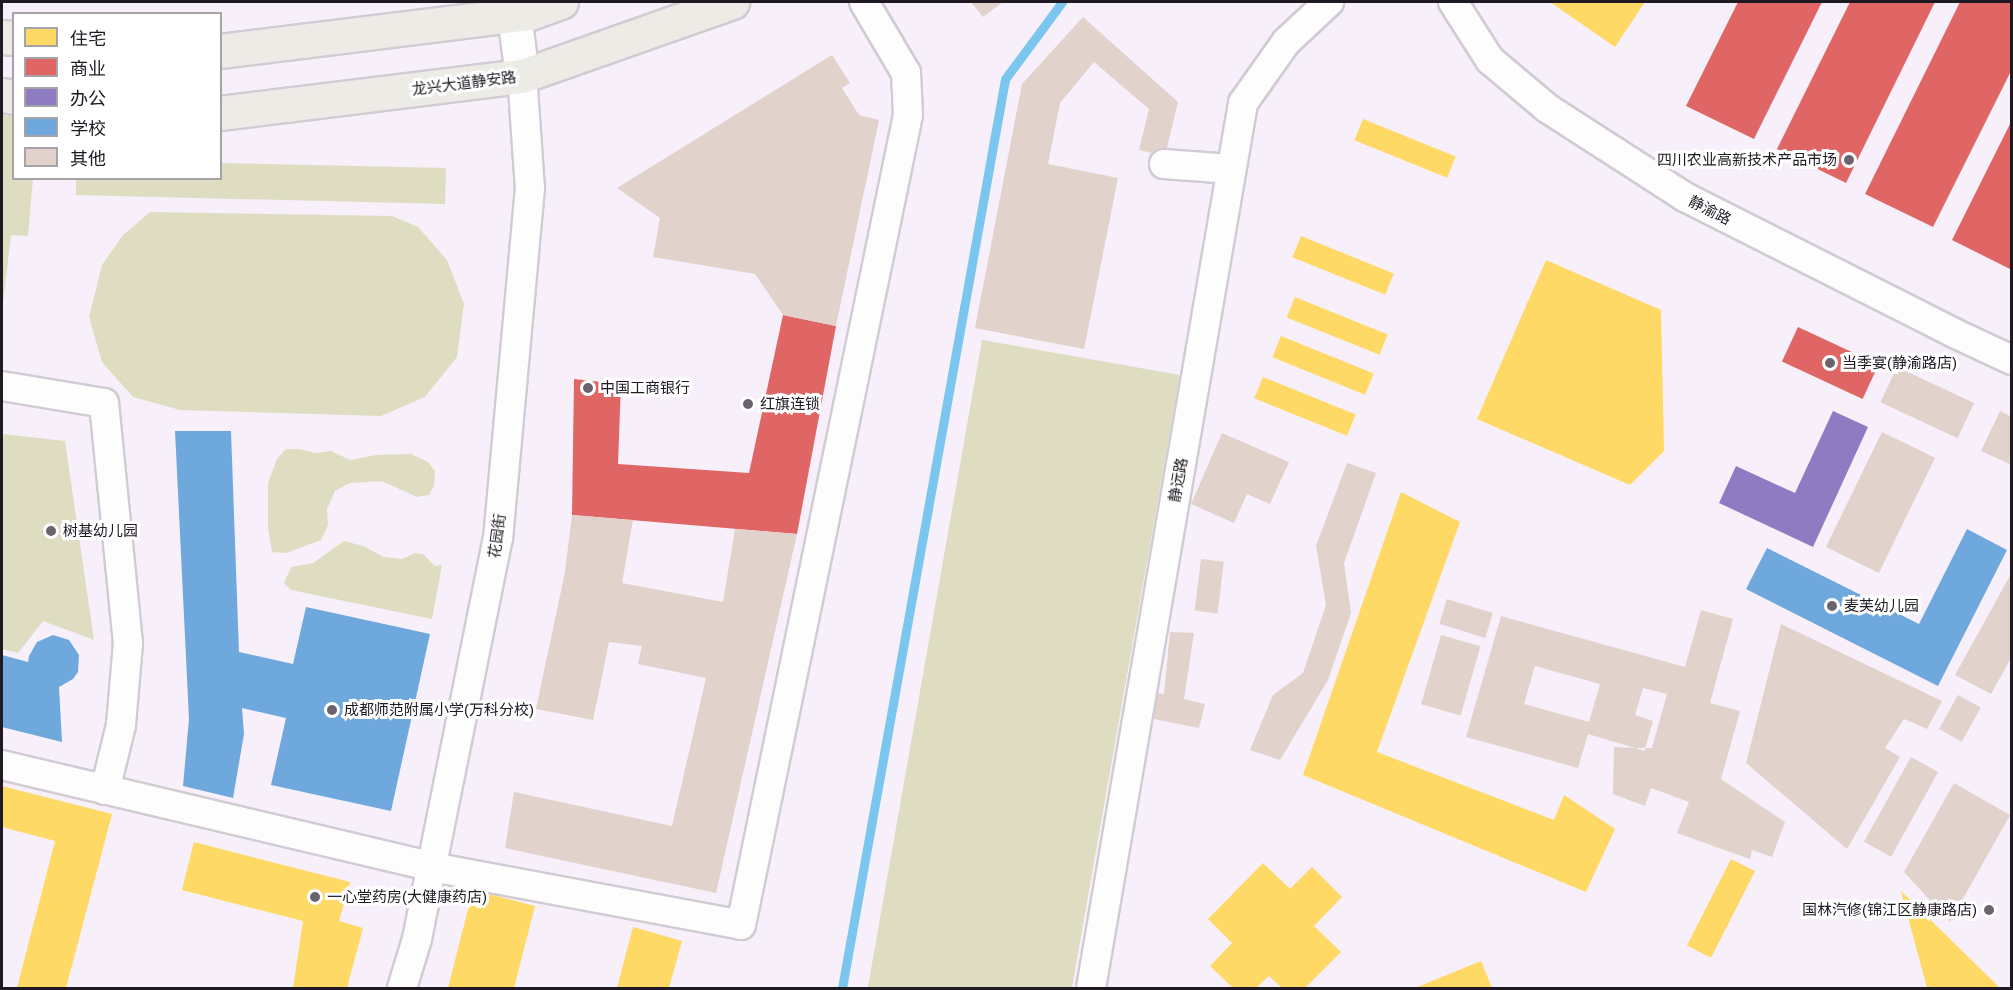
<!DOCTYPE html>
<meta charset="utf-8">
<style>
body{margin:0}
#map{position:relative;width:2013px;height:990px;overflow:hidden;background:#f7effa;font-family:Arial,"Noto Sans SC",sans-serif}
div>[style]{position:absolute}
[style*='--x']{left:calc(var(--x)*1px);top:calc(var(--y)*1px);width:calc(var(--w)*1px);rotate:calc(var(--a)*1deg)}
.green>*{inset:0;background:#deddc2;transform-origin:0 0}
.homes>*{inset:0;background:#ffd966;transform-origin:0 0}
.shops>*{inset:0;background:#e06666;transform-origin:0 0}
.offices>*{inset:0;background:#8e7cc3}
.schools>*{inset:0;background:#6fa8dc}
.stream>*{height:9px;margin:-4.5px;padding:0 4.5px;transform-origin:4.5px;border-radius:4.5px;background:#7ac6ee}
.building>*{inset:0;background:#e1d2cc;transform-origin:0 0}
.roads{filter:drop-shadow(2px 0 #d1cbd4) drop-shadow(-2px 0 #d1cbd4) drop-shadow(0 2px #d1cbd4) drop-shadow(0 -2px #d1cbd4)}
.minor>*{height:28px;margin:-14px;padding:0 14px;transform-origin:14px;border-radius:14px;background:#fefdfe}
.tertiary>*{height:33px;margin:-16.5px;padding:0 16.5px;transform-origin:16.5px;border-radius:16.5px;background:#fefdfe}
.primary>*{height:33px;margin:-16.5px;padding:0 16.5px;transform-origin:16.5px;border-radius:16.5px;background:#ecebe5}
.dots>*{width:16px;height:16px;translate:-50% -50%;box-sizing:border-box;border:3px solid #fff;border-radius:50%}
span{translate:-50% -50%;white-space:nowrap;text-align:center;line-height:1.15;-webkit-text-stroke:6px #fff;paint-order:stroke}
.street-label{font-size:15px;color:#1f1922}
.poi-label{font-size:15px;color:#1f1922}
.right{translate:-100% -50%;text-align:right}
.left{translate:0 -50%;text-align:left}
.frame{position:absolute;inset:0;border:3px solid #1f1922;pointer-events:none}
.legend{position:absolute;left:12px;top:12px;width:210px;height:168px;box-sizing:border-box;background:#fff;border:2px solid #a5a3a7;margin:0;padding:8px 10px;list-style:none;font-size:18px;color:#1f1922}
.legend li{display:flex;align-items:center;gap:12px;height:30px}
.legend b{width:30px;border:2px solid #a5a3a7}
</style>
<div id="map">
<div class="green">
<i style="clip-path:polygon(2px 115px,13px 116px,14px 178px,33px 179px,28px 236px,11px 235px,2px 312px)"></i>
<i style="clip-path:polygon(221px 163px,446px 168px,445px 204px,76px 195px,76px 179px,220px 178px)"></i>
<i style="clip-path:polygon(150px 212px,392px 216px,418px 227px,447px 260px,464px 304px,457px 357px,425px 397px,381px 416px,180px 410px,133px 397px,102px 362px,89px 317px,102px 265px,123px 235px)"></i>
<i style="left:982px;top:340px;width:201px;height:658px;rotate:10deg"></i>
<i style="clip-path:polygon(4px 434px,65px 441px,94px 640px,43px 621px,18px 653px,2px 649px,2px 443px)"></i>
<i style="clip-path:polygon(286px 449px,300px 449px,314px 453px,331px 451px,350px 460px,376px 455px,411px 454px,428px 462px,435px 471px,434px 486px,429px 495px,417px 497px,382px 481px,350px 483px,335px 491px,327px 509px,328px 525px,321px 540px,286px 553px,272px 552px,268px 527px,268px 483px,277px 459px)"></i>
<i style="clip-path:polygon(344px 541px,363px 546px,384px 557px,402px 559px,415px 553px,423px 554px,435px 566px,442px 565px,432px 619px,291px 590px,284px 583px,291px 567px,313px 563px)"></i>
</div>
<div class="homes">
<i style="clip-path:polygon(1550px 2px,1645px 2px,1615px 47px)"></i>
<i style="left:1363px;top:119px;width:100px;height:23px;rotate:22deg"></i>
<i style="left:1301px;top:236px;width:100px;height:23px;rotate:22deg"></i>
<i style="clip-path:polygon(1546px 260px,1661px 310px,1664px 451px,1630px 485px,1477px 419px)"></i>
<i style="left:1295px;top:297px;width:100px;height:22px;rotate:22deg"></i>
<i style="left:1281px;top:336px;width:100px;height:23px;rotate:22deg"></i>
<i style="left:1263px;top:377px;width:100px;height:23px;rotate:22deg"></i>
<i style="clip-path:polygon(1401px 492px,1460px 522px,1377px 752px,1554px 820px,1564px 795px,1615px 829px,1586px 892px,1303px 775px)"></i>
<i style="clip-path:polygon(2px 786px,112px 814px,66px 988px,17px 988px,55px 841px,2px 827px)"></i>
<i style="clip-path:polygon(194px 842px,350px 882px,339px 921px,363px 928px,347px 988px,293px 988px,303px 921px,182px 890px)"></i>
<i style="left:1731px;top:859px;width:27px;height:97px;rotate:27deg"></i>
<i style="clip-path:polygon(1263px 863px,1290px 889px,1312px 867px,1342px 897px,1314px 926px,1341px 952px,1305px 988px,1282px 988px,1269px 976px,1256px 988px,1233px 988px,1210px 966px,1232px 943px,1208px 919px)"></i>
<i style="clip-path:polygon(473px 890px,535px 906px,514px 988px,448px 988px)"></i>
<i style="clip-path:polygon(1901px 891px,2000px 988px,1927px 988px)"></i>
<i style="clip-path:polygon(633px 927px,682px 941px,669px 988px,617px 988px)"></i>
<i style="clip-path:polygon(1481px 961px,1492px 988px,1415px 988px)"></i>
</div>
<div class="shops">
<i style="clip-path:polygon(1738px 2px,1822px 2px,1754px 139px,1686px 106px)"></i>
<i style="clip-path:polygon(1850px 2px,1935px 2px,1846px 183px,1777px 149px)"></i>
<i style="clip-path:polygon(1960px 2px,2012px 2px,2012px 69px,1933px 227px,1865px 194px)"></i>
<i style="clip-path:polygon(2012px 120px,2012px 270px,1952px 240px)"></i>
<i style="clip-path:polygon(783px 315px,836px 326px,797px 534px,572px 515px,574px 379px,621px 384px,618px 464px,749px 473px)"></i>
<i style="left:1798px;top:327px;width:89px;height:38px;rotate:25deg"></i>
</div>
<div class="offices">
<i style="clip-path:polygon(1833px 411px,1868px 427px,1813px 547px,1719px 503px,1736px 466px,1795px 493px)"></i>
</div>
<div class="schools">
<i style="clip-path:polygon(175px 431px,231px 431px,239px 652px,293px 664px,306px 607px,430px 634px,391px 811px,271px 785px,286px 718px,242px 708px,244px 734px,233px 798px,183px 786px,189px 719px)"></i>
<i style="clip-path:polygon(1967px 529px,2007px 550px,1938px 686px,1746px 589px,1767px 548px,1919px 624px)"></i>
<i style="clip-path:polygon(53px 635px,69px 640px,79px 655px,78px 672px,73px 679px,59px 687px,62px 742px,2px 727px,2px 655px,28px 662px,29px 656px,37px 642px)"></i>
</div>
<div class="stream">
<i style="--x:842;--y:988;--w:923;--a:-79.83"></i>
<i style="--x:1005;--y:79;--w:96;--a:-53.5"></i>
</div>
<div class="building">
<i style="clip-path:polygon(971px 2px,1003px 2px,983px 17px)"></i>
<i style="clip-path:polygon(1083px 17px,1178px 102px,1165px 156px,1139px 150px,1149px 109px,1094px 62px,1060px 103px,1048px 164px,1118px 178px,1084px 349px,975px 328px,1022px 84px)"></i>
<i style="clip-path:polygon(832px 55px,850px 83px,842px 88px,859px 115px,879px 120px,836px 326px,783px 315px,755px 274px,653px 257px,660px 218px,617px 188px)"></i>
<i style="left:1897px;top:367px;width:85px;height:39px;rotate:25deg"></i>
<i style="clip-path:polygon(2000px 411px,2012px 417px,2012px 465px,1981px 451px)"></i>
<i style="left:1882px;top:432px;width:59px;height:128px;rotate:26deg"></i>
<i style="clip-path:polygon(1222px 433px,1289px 462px,1270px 504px,1247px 494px,1234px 523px,1191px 504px)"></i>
<i style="clip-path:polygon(1347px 463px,1376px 473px,1344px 563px,1351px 613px,1328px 680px,1280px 760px,1250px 750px,1273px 695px,1303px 673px,1326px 605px,1316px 546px)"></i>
<i style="clip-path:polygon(572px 515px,633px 520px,622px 583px,723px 602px,735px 529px,797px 534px,716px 893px,505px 848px,514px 792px,672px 826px,706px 678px,638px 664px,642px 646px,609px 642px,593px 720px,536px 709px,565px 572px)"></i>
<i style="left:1201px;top:559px;width:23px;height:52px;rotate:7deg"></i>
<i style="clip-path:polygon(2012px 572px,2012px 656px,1991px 694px,1955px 675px)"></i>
<i style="left:1447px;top:599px;width:48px;height:26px;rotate:17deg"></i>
<i style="clip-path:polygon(evenodd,1701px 610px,1733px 619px,1710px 703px,1740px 711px,1721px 779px,1785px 822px,1772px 857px,1752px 850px,1750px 859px,1677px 833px,1689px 802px,1651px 788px,1645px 806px,1613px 794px,1614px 747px,1635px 748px,1588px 734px,1578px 768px,1466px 737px,1501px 616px,1685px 667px,1701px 610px,1535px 666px,1600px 684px,1589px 722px,1524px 704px,1535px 666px,1701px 610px,1643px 688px,1667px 694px,1652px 748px,1645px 748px,1645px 751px,1635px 748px,1645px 748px,1653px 721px,1635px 715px,1643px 688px)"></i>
<i style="clip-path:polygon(1781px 624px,1942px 701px,1927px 729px,1904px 719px,1885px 748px,1900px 757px,1847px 849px,1746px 763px)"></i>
<i style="clip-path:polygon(1170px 632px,1194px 633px,1184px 699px,1205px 704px,1199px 728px,1144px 717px,1150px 692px,1164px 694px)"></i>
<i style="left:1441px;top:635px;width:41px;height:72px;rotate:16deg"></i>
<i style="left:1958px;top:695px;width:26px;height:39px;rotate:29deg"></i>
<i style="left:1911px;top:757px;width:31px;height:97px;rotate:29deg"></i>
<i style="clip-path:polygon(1954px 783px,2010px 815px,1950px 922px,1904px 872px)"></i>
</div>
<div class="roads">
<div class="minor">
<i style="--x:1453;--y:2;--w:69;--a:57.5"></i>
<i style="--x:1490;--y:60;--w:75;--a:40.1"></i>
<i style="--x:1547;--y:108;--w:164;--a:32.8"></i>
<i style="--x:1685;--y:197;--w:301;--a:26.8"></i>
<i style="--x:1954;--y:333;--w:64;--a:25"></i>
<i style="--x:1164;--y:164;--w:67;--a:4.3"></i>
<i style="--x:2;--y:386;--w:103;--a:9.5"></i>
<i style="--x:104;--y:403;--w:241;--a:84.3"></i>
<i style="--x:128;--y:643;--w:82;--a:94.9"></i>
<i style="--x:121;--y:725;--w:67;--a:103.8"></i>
<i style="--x:2;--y:765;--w:442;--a:13.3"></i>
<i style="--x:432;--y:867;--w:314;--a:10.6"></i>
<i style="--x:741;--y:925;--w:827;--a:-78.35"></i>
<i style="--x:908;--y:115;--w:42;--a:-92.7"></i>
<i style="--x:906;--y:73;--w:82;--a:-120.6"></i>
<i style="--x:402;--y:988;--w:51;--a:-73"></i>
<i style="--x:417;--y:939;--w:408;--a:-78.6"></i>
<i style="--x:498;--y:539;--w:351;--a:-84.8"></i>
<i style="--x:530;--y:189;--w:113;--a:-94"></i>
<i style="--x:1091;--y:988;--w:898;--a:-80.25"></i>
<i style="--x:1243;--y:103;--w:75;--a:-54.8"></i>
<i style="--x:1286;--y:42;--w:59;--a:-42.9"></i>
</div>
<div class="tertiary">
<i style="--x:514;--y:15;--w:62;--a:82.5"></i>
</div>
<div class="primary">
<i style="--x:2;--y:37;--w:12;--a:5"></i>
<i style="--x:220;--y:51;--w:312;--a:-7"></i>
<i style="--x:530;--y:13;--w:33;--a:-20"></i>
<i style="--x:2;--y:95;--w:12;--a:9"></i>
<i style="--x:220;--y:113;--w:304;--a:-7"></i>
<i style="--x:522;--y:76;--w:223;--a:-19.4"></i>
</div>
</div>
<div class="dots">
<i style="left:1849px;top:160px;background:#6b646e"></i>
<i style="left:1830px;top:363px;background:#6b646e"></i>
<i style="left:588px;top:388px;background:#6b646e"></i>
<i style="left:748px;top:404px;background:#6b646e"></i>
<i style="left:51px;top:531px;background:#6b646e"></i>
<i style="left:1832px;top:606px;background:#6b646e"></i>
<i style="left:332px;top:710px;background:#6b646e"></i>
<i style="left:315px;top:897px;background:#6b646e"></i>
<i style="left:1989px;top:910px;background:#6b646e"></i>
</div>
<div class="street-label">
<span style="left:464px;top:83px;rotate:-7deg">龙兴大道静安路</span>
<span style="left:1710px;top:210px;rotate:27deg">静渝路</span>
<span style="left:1178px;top:480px;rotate:-80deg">静远路</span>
<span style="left:497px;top:536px;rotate:-82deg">花园街</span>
</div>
<div class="poi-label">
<span class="right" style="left:1837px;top:160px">四川农业高新技术产品市场</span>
<span class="left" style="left:1842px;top:363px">当季宴(静渝路店)</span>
<span class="left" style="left:600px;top:388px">中国工商银行</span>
<span class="left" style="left:760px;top:404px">红旗连锁</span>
<span class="left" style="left:63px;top:531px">树基幼儿园</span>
<span class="left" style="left:1844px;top:606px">麦芙幼儿园</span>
<span class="left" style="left:344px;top:710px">成都师范附属小学(万科分校)</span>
<span class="left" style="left:327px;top:897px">一心堂药房(大健康药店)</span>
<span class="right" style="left:1977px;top:910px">国林汽修(锦江区静康路店)</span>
</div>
<div class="frame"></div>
<ul class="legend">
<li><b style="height:16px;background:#ffd966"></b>住宅</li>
<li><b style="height:16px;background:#e06666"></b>商业</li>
<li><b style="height:16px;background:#8e7cc3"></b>办公</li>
<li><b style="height:16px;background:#6fa8dc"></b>学校</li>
<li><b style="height:16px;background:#e1d2cc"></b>其他</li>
</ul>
</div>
